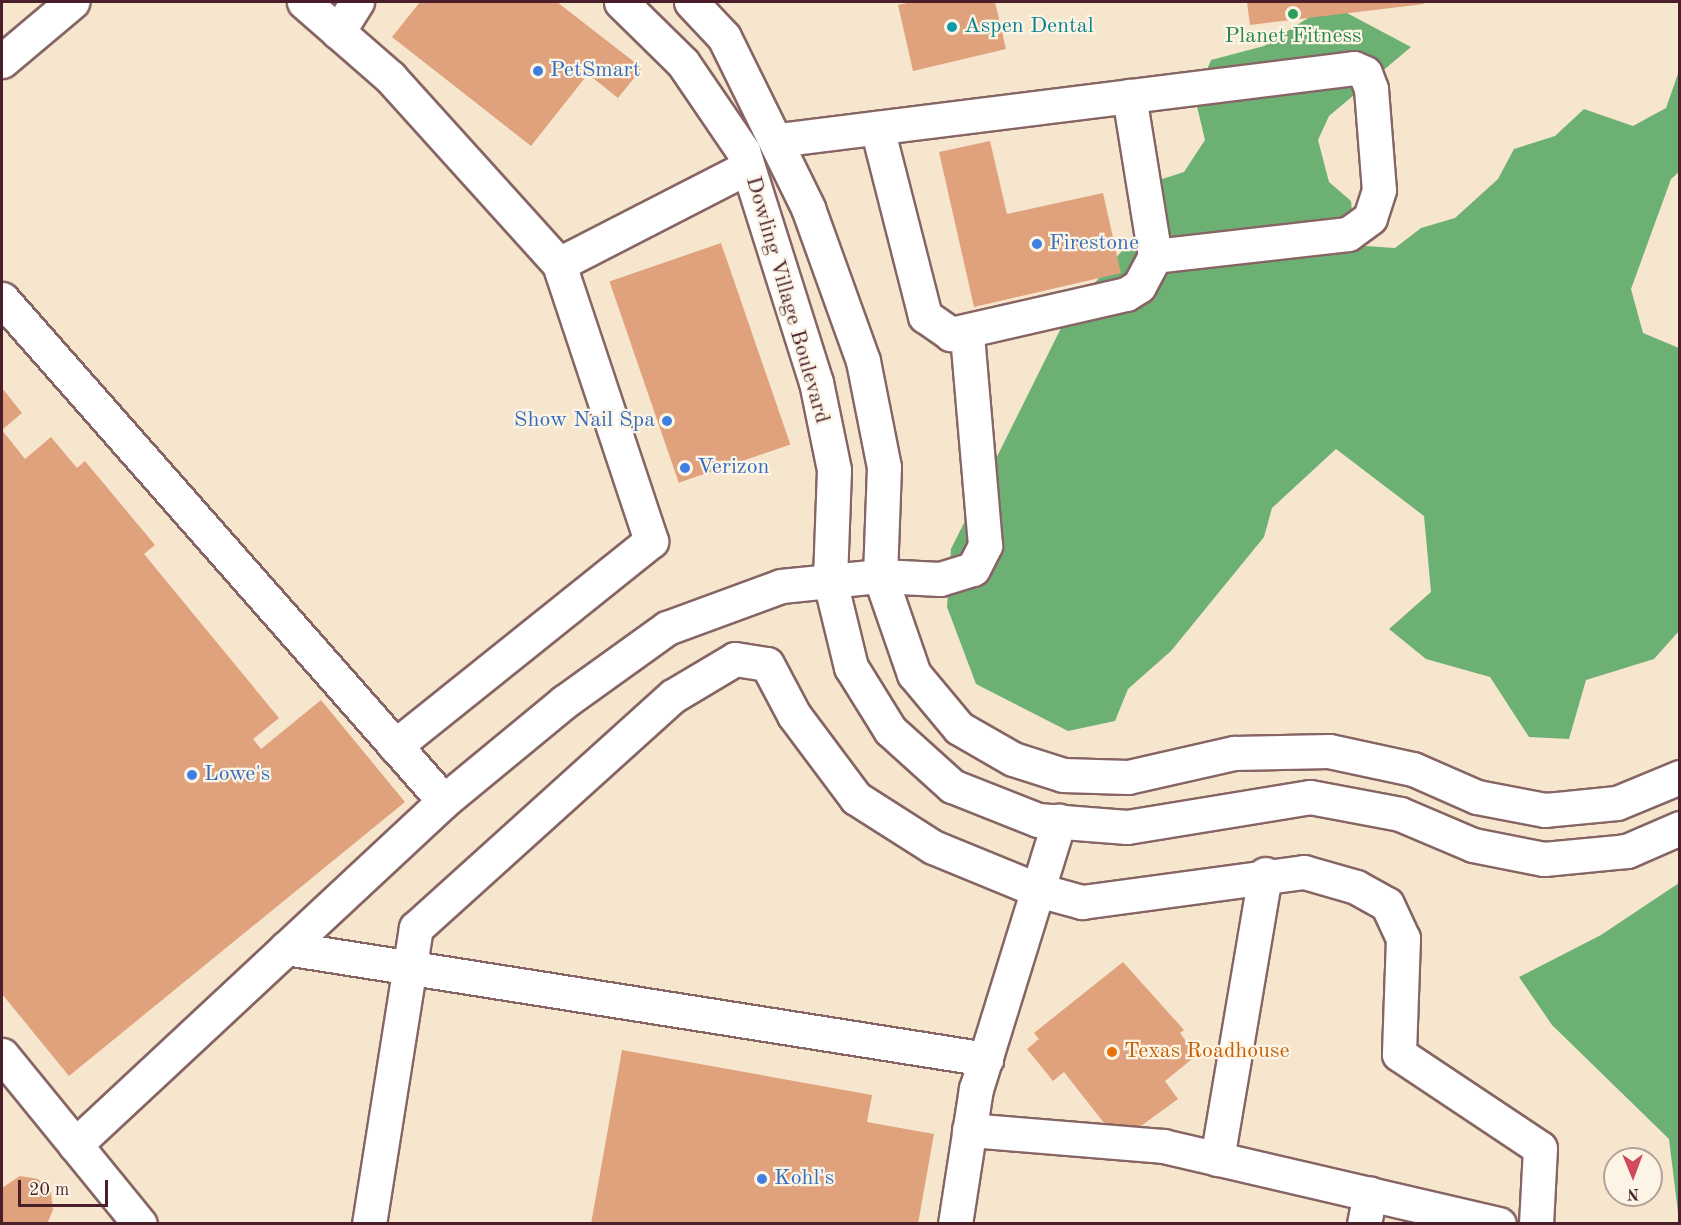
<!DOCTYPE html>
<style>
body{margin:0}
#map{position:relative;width:1681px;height:1225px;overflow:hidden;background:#f7e6ce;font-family:"Old Standard TT",serif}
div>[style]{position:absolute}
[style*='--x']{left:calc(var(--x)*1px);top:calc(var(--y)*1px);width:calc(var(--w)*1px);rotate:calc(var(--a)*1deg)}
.forest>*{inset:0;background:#6db074}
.building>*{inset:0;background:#dfa27d;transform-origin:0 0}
.roads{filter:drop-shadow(2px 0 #876564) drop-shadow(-2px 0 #876564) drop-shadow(0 2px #876564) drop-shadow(0 -2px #876564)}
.minor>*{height:33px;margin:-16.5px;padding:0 16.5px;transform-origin:16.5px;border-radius:16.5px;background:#fff}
.dots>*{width:16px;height:16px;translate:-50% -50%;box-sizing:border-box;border:3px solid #fcf5e5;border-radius:50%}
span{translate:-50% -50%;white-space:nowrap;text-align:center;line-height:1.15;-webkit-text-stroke:4.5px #fcf5e5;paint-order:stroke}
.culture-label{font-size:22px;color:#0d838f}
.left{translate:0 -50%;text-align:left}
.leisure-label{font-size:22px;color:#27864d}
.shop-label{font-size:22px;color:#366cbe}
.right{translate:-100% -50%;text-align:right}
.street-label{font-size:22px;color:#4a1f2b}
.food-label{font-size:22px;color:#c56008}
.frame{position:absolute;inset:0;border:3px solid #4a1f2b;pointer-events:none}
.north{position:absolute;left:1603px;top:1147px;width:60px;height:60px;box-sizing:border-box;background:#fcf5e5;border:2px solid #b59f9b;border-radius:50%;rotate:179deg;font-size:16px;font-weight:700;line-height:24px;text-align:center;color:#4a1f2b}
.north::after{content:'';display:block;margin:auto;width:21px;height:27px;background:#d1495b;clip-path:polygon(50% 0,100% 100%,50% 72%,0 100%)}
.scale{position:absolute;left:18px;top:1180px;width:90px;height:27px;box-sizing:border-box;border:3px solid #4a1f2b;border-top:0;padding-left:8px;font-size:18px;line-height:21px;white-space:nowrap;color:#4a1f2b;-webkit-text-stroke:4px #fcf5e5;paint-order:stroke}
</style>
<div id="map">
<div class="forest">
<i style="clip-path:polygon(1330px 4px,1411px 47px,1329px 116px,1318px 140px,1329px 182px,1351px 201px,1354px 232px,1365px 246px,1395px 248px,1421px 228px,1455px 218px,1498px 179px,1514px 149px,1555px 136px,1584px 109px,1633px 126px,1666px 108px,1679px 71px,1679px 172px,1671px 179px,1631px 289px,1643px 333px,1679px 348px,1679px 631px,1654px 659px,1586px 680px,1569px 739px,1529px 737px,1490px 677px,1426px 659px,1389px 629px,1431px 592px,1424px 516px,1336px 449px,1272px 508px,1264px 537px,1171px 651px,1128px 689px,1115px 721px,1068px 731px,976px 684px,947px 607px,951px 549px,1067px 316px,1147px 221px,1153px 182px,1184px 172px,1205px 140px,1195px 98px,1211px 60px,1264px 46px)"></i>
<i style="clip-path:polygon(1679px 883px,1680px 883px,1679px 1221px,1669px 1139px,1552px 1025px,1519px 977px,1601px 935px)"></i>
</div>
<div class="building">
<i style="clip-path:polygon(420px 2px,557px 2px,642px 68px,618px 98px,588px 74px,531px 146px,392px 37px)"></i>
<i style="clip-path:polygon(912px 2px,995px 2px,1006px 49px,913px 71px,898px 5px)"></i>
<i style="clip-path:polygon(1247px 2px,1423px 2px,1424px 4px,1250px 25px)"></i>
<i style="clip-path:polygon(990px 141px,1007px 214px,1103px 193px,1121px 273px,974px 307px,939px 152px)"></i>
<i style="left:721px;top:243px;width:213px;height:118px;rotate:71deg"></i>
<i style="clip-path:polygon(2px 388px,22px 413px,2px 430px)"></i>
<i style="clip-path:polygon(2px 430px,25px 459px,51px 437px,77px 468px,85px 461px,155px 545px,144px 554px,279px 718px,253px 739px,261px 749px,321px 700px,405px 802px,69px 1076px,2px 994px)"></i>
<i style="clip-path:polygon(1123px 962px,1184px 1030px,1180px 1033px,1197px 1055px,1165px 1081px,1178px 1099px,1119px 1142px,1064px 1072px,1053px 1081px,1027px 1049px,1039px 1039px,1034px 1033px)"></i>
<i style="clip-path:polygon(622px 1050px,872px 1095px,867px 1122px,934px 1134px,918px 1224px,591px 1224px)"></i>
<i style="clip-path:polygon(20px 1176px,38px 1179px,51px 1192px,53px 1210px,47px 1224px,2px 1223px,2px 1188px)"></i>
</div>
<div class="roads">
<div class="minor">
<i style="--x:304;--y:2;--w:114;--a:41.1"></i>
<i style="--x:390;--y:77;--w:252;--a:47.9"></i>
<i style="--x:559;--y:264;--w:292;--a:71.6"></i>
<i style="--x:651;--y:541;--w:328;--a:141.3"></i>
<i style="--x:621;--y:2;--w:87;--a:44.5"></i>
<i style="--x:683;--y:63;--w:107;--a:55.7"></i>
<i style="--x:743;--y:151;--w:242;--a:72.5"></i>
<i style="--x:816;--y:382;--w:90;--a:78.4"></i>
<i style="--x:834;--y:470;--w:111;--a:92.1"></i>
<i style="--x:830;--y:581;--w:89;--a:76.3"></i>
<i style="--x:851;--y:667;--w:74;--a:58.2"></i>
<i style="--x:890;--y:730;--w:84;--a:42.1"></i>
<i style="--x:952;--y:786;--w:92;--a:21.6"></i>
<i style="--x:1038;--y:820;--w:89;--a:4.5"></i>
<i style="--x:1127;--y:827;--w:185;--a:-9.3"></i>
<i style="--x:1310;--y:797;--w:92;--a:10.7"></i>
<i style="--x:1400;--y:814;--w:79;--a:23"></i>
<i style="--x:1473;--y:845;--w:72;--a:11.2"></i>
<i style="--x:1544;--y:859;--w:83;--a:-5.5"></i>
<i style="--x:1627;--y:851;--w:58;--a:-23.5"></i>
<i style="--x:691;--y:2;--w:48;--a:46.7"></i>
<i style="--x:724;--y:37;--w:191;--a:63.8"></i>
<i style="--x:808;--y:208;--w:163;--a:70.2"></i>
<i style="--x:863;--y:361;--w:108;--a:78.8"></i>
<i style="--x:884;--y:467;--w:109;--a:92.1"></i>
<i style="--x:880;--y:576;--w:104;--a:70.9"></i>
<i style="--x:914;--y:674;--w:70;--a:50.2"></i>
<i style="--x:959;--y:728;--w:62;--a:29.9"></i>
<i style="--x:1013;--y:759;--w:52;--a:17.7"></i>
<i style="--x:1063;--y:775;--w:65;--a:1.8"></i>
<i style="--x:1128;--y:777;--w:109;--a:-12.8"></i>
<i style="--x:1234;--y:753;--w:95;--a:-1.2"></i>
<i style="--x:1329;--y:751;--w:86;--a:12.1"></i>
<i style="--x:1413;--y:769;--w:70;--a:23.6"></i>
<i style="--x:1477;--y:797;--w:69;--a:10.8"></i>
<i style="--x:1545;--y:810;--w:72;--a:-5.6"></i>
<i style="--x:1617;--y:803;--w:68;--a:-22.4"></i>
<i style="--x:338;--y:32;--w:36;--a:-58"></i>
<i style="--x:2;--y:61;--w:92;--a:-40.1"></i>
<i style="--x:1129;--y:96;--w:162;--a:80.8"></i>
<i style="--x:778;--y:140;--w:580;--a:-7.13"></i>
<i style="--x:1354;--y:68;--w:12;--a:24"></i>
<i style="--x:1365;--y:73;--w:17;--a:69"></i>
<i style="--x:1371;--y:89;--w:101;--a:85.5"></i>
<i style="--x:1379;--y:190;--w:29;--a:108"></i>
<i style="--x:1370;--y:218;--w:27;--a:144"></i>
<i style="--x:1348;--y:234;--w:194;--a:173.5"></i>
<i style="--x:1155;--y:256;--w:34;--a:118"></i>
<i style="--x:1139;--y:286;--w:15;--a:148"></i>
<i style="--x:1126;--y:294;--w:180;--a:167.1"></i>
<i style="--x:951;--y:334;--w:32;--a:-145"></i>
<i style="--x:925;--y:316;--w:194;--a:-104.3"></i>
<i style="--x:559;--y:264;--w:212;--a:-27.2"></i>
<i style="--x:2;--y:299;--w:669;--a:48.64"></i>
<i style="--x:444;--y:801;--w:156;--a:-39.5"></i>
<i style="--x:564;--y:702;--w:127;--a:-35.7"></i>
<i style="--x:667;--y:628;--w:121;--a:-20.2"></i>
<i style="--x:781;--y:586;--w:100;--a:-5.8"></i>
<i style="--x:880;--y:576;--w:60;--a:2.9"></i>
<i style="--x:940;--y:579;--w:34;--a:-17"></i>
<i style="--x:973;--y:569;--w:27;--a:-63"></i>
<i style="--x:985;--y:545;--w:212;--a:-94.9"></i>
<i style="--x:286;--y:948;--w:709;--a:9.01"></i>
<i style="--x:2;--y:1055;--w:218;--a:50.8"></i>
<i style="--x:969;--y:1130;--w:195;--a:4.7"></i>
<i style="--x:1163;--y:1146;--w:345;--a:13.1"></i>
<i style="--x:75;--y:1145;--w:504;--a:-42.99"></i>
<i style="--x:1217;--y:1159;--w:289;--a:-80.4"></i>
<i style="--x:369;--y:1224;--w:300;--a:-81"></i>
<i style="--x:416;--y:928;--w:346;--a:-42.1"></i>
<i style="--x:673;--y:696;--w:72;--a:-30.8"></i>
<i style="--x:735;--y:659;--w:32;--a:9"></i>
<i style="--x:767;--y:664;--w:58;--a:62.1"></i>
<i style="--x:794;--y:715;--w:104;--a:53.2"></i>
<i style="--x:856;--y:798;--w:91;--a:32.5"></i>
<i style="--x:933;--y:847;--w:113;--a:22.3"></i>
<i style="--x:1038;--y:890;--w:46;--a:15.3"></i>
<i style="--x:1082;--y:902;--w:224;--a:-7.7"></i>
<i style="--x:1304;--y:872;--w:54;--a:16.1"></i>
<i style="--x:1356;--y:887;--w:35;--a:29"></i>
<i style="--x:1387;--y:904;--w:38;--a:65"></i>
<i style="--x:1403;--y:938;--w:116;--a:92"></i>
<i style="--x:1399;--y:1054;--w:169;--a:33.7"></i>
<i style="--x:1540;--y:1148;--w:76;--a:93"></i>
<i style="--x:955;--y:1224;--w:137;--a:-81.2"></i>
<i style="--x:976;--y:1089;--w:281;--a:-72.8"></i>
<i style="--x:1364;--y:1224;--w:31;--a:-79"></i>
</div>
</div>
<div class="dots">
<i style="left:1293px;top:14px;background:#2e9e5b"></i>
<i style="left:952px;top:27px;background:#0f9aa8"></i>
<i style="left:538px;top:71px;background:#3f7fe0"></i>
<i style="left:1037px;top:244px;background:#3f7fe0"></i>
<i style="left:667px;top:421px;background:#3f7fe0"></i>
<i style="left:685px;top:468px;background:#3f7fe0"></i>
<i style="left:192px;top:775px;background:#3f7fe0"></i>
<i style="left:1112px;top:1052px;background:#e8710a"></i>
<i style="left:762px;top:1179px;background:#3f7fe0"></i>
</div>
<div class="culture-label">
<span class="left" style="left:964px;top:27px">Aspen Dental</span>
</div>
<div class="leisure-label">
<span style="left:1293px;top:37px">Planet Fitness</span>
</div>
<div class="shop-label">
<span class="left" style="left:550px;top:71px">PetSmart</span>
<span class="left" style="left:1049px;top:244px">Firestone</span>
<span class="right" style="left:655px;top:421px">Show Nail Spa</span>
<span class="left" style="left:697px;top:468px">Verizon</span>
<span class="left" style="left:204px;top:775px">Lowe's</span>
<span class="left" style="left:774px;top:1179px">Kohl's</span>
</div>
<div class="street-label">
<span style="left:787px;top:300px;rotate:74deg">Dowling Village Boulevard</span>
</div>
<div class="food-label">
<span class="left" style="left:1124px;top:1052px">Texas Roadhouse</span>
</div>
<div class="frame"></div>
<div class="north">N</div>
<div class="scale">20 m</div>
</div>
